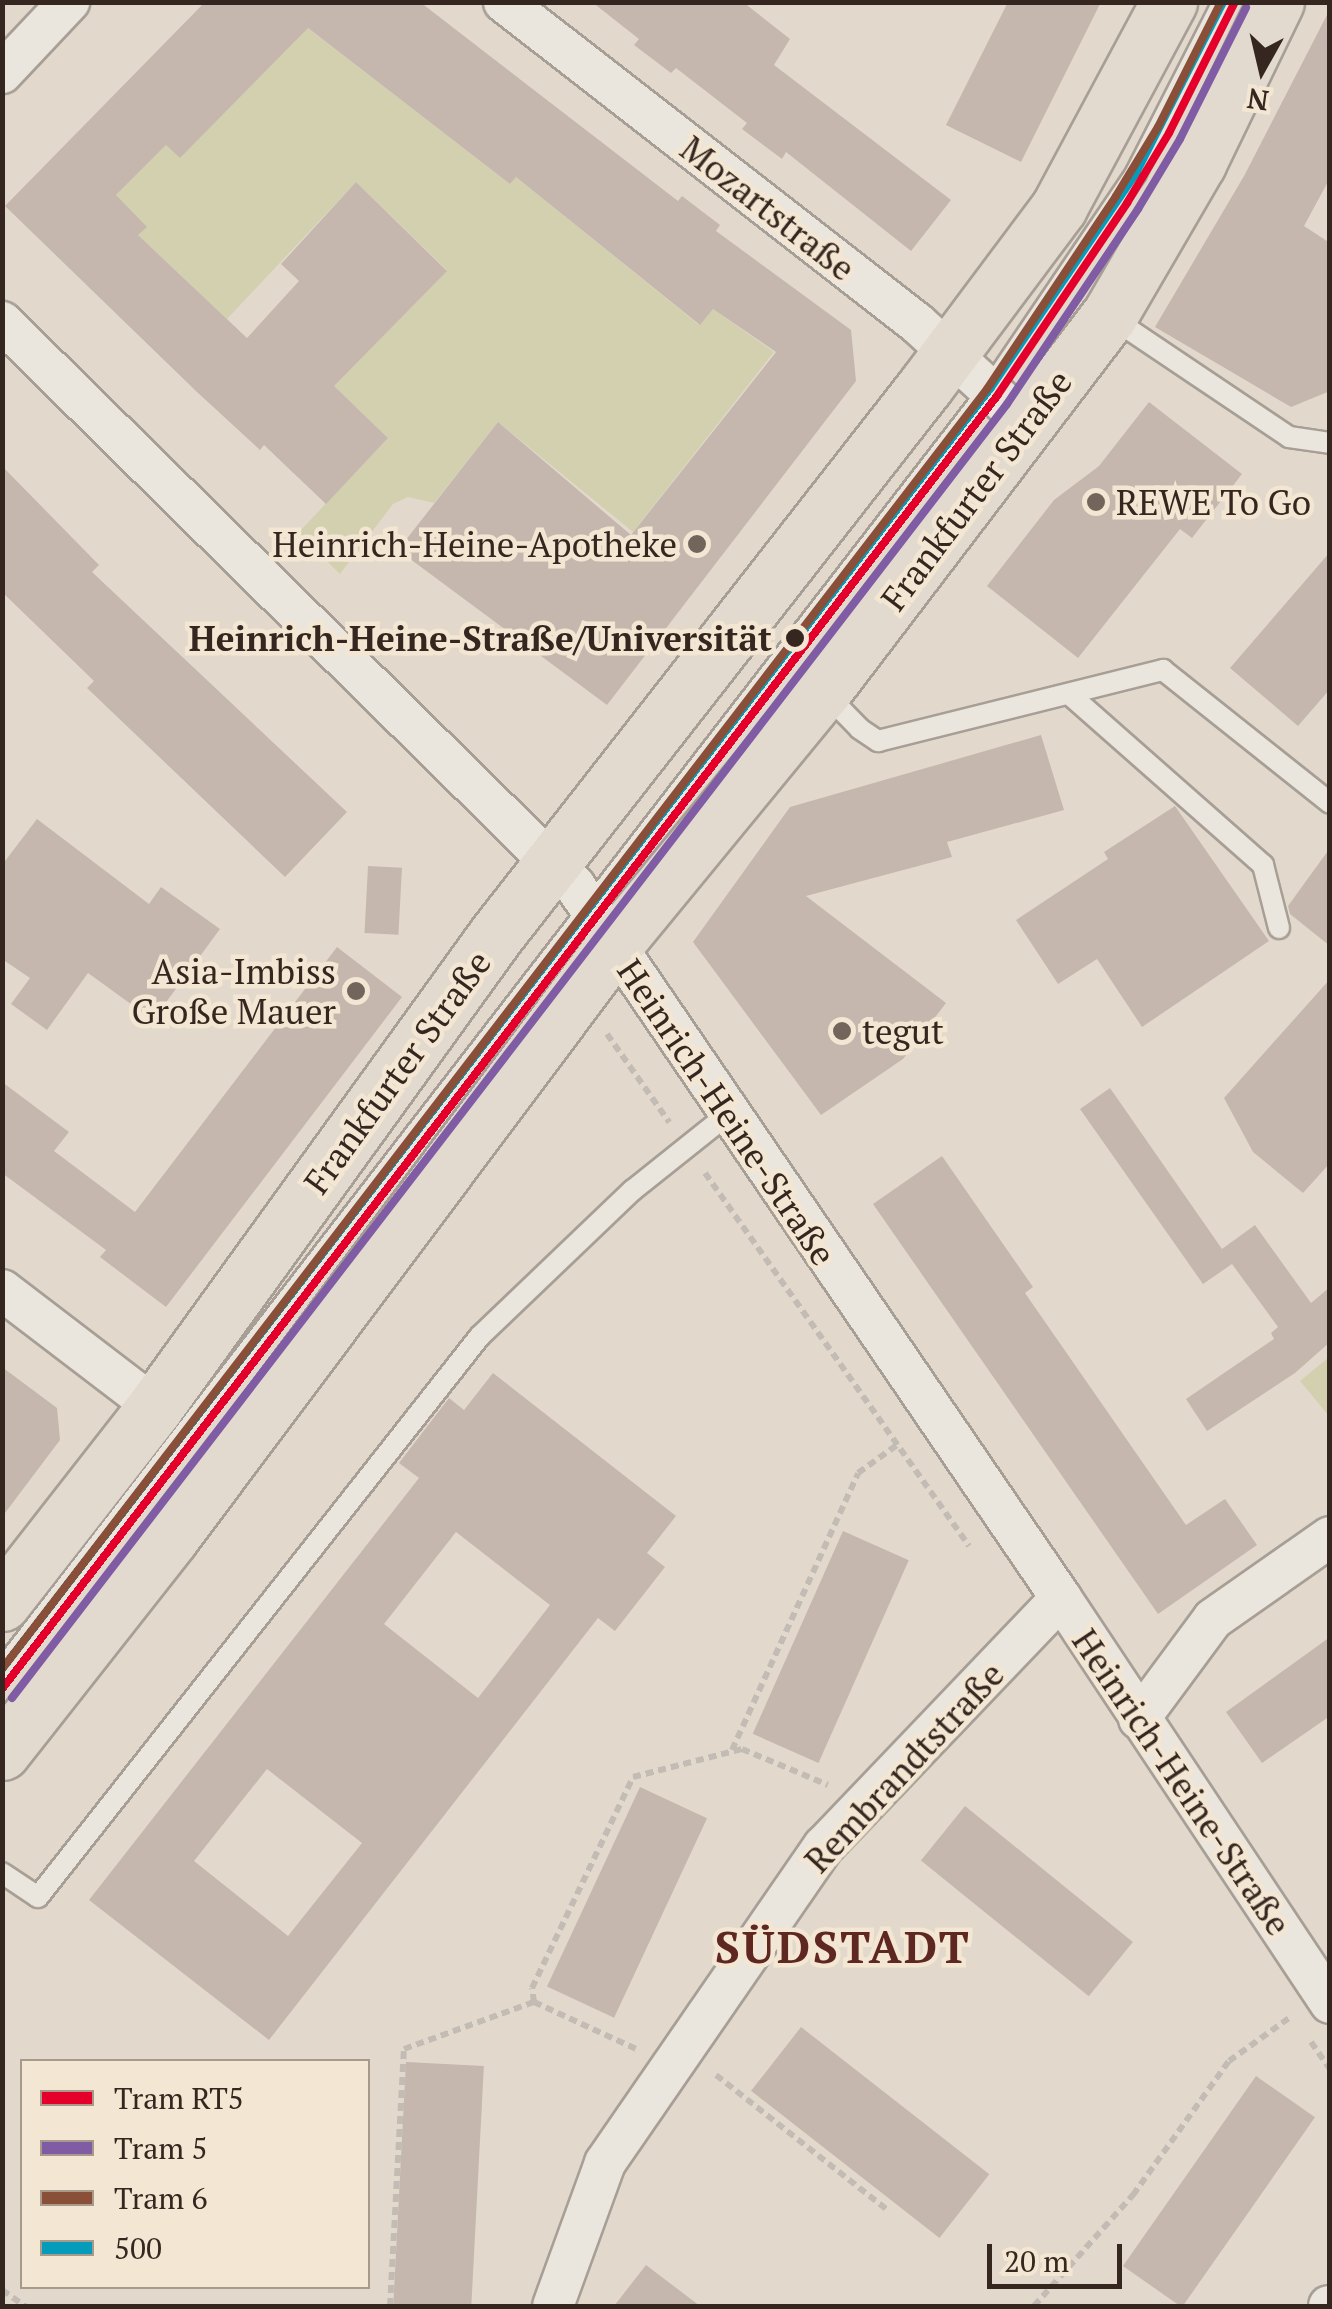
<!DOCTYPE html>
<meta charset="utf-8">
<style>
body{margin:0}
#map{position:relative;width:1332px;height:2309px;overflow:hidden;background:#e2d9cc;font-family:"PT Serif",serif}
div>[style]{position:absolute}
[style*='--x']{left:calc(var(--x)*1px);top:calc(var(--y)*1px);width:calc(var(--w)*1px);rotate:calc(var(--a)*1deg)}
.green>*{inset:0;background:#d3d0b0}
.building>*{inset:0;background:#c5b7ae;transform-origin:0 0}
.path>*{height:6px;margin-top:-3px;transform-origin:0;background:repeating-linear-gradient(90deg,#c3bcb4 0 8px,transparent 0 13px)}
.roads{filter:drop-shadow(2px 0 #a79f96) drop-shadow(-2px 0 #a79f96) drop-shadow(0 2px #a79f96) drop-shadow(0 -2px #a79f96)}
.service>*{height:20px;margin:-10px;padding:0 10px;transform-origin:10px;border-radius:10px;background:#eae5dd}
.minor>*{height:40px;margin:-20px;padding:0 20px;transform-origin:20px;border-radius:20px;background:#eae5dd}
.primary>*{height:55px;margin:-27.5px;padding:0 27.5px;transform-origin:27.5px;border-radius:27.5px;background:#e2dacf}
.bus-1>*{height:8px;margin:-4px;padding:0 4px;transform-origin:4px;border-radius:4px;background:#059cbc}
.tram-1>*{height:8px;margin:-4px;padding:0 4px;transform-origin:4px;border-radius:4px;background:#e4002b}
.tram-2>*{height:8px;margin:-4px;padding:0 4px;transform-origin:4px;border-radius:4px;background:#7f5ca3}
.tram-3>*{height:8px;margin:-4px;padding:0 4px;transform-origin:4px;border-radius:4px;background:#8a4f38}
.dots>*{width:28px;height:28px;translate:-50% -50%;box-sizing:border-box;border:5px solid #f3e6d3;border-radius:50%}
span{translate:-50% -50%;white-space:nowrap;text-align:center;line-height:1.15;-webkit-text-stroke:9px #f3e6d3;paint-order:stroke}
.street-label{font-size:35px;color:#35271f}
.poi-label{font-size:35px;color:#35271f}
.left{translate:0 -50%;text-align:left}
.right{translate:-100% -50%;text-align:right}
.stop-label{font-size:35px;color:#35271f;font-weight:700}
.district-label{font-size:45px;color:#5e2721;font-weight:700;letter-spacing:2.5px}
.frame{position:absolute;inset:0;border:5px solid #35271f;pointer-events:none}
.legend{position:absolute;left:20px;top:2059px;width:350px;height:230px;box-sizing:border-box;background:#f3e6d3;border:2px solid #a79a8b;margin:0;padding:12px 18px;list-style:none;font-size:30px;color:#35271f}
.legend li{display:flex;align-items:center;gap:20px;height:50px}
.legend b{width:50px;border:2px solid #a79a8b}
.north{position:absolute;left:1212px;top:20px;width:100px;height:100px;-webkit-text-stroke:8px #f3e6d3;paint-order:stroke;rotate:188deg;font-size:28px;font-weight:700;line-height:40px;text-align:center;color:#35271f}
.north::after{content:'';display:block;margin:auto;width:35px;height:45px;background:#35271f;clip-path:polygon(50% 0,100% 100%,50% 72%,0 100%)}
.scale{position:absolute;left:987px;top:2244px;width:135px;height:45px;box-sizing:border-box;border:5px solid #35271f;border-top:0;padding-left:12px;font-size:30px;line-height:35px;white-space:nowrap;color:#35271f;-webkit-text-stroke:8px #f3e6d3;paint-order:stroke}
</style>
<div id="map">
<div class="green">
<i style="clip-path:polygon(292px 16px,510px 184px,516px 177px,699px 325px,713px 309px,774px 352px,633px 532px,498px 422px,434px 503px,408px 497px,393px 504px,340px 574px,298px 533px,388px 438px,356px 407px,293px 473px,270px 447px,447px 270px,356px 182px,227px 319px,138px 235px,116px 195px,166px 145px,180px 157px)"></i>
<i style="clip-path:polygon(1329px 1357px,1329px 1416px,1300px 1381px)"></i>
</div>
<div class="building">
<i style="clip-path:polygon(205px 2px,420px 2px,678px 201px,682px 196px,720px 225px,716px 231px,851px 330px,856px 381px,607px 705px,398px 550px,498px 422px,631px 535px,776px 352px,713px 309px,700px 325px,516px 177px,510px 184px,308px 28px,180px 158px,166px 145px,116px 195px,147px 227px,138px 235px,247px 338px,299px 281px,281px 264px,356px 182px,447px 271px,334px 386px,388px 438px,326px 504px,264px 445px,260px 450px,197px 392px,5px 206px)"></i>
<i style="clip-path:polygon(592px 2px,743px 2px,790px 39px,774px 65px,951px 200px,911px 251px,786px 152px,782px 159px,742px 129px,747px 123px,676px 68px,671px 73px,634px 45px,639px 39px)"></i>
<i style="clip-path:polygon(1008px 2px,1101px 2px,1021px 162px,946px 125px)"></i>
<i style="clip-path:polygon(1330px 9px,1330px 178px,1304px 226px,1330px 243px,1330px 391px,1291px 407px,1155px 327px,1244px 176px)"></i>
<i style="clip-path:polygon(1149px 402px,1242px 474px,1192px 538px,1180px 529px,1078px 658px,987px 586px,1054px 500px,1099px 466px)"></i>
<i style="clip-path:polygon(2px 466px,99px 565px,92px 572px,347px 812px,285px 877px,87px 688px,94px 681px,2px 592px)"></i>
<i style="clip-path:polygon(1330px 552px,1330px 689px,1298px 726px,1230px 668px)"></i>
<i style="clip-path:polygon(1041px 735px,1064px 810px,947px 842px,952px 857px,806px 896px,946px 1003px,903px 1059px,821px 1115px,693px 942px,790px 807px)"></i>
<i style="clip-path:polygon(1175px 806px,1269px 941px,1142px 1027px,1097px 959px,1058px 984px,1016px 920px,1108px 859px,1104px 852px)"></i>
<i style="clip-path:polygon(37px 819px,149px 904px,161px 887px,220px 929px,153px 1020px,88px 973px,47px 1030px,11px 1004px,30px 978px,2px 959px,2px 865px)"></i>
<i style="clip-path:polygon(1330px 848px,1330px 946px,1290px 914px,1288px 906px)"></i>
<i style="left:368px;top:866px;width:34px;height:67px;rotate:3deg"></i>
<i style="clip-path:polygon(337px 947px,402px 997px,166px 1307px,100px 1257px,106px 1250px,2px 1173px,2px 1082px,69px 1132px,54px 1151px,135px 1212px)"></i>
<i style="clip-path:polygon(1330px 979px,1330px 1163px,1303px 1193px,1253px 1152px,1224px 1098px)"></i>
<i style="clip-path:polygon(1110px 1088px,1222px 1249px,1255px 1225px,1311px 1303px,1330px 1287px,1330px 1342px,1295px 1373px,1207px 1431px,1186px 1399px,1274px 1339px,1271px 1333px,1278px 1327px,1232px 1264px,1203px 1284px,1080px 1109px)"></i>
<i style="clip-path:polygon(942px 1156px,1033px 1287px,1025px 1293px,1186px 1525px,1225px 1499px,1257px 1545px,1158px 1614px,873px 1204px)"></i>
<i style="clip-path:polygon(2px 1367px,57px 1408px,60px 1440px,2px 1517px)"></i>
<i style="clip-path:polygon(evenodd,493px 1373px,676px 1516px,647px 1553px,665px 1567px,615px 1631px,598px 1618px,269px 2040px,89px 1900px,419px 1478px,399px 1463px,449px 1398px,464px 1410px,493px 1373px,456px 1532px,550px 1605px,478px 1698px,384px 1624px,456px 1532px,493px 1373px,267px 1769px,362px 1843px,288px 1936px,194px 1861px,267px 1769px)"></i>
<i style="left:843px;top:1531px;width:72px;height:222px;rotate:24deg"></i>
<i style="clip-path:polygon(1330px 1637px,1330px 1716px,1262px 1763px,1226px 1712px)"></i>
<i style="left:640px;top:1787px;width:74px;height:220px;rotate:25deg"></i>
<i style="left:965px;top:1806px;width:216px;height:70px;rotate:39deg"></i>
<i style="left:801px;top:2027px;width:239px;height:81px;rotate:38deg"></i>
<i style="left:406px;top:2062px;width:78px;height:244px;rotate:3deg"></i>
<i style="left:1256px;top:2076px;width:72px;height:232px;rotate:35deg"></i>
<i style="clip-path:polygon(646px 2265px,700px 2306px,614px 2306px)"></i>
</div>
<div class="path">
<i style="--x:607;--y:1034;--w:108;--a:54.8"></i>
<i style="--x:705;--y:1173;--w:457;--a:54.7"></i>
<i style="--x:732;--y:1750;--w:304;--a:-65.5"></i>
<i style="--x:858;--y:1473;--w:48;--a:-35.7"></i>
<i style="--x:534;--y:2002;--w:14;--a:-98"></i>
<i style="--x:532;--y:1988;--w:234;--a:-64.4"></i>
<i style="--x:633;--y:1777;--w:113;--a:-14.4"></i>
<i style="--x:742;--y:1749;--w:93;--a:22.7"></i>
<i style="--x:1311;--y:2042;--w:33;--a:55"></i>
<i style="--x:716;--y:2075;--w:220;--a:38.2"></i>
<i style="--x:2;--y:2290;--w:28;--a:35"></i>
<i style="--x:390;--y:2306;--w:257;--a:-86.9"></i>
<i style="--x:404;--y:2049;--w:138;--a:-19.9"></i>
<i style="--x:534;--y:2002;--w:112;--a:24.7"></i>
<i style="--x:1034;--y:2306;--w:149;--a:-48.3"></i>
<i style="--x:1133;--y:2195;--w:165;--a:-54.4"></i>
<i style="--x:1229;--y:2061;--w:74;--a:-35.6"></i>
</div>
<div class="roads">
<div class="service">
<i style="--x:1109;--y:316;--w:217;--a:33.9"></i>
<i style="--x:1289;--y:437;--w:41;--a:8.3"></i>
<i style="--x:825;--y:693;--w:50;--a:45.8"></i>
<i style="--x:860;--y:729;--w:22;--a:34"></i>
<i style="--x:878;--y:741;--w:294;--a:-14"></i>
<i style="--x:1163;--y:670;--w:213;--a:38.5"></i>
<i style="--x:1069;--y:694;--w:259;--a:41.4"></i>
<i style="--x:1263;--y:865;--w:65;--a:75.7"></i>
<i style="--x:2;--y:1670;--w:1618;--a:-52.36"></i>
<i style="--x:990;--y:389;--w:261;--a:-55.9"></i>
<i style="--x:1136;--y:173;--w:192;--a:-63"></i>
<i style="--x:2;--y:1873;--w:43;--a:33.7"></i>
<i style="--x:38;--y:1897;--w:714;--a:-51.77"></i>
<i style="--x:480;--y:1336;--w:211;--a:-43.7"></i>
<i style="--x:633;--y:1190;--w:120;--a:-38.6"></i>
</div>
<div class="minor">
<i style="--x:504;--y:2;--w:524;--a:37.87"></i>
<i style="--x:918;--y:324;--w:145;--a:42.5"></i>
<i style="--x:2;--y:73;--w:98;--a:-46.7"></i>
<i style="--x:2;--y:322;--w:804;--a:44.55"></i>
<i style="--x:575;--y:886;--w:862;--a:55.68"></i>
<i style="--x:1061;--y:1598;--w:486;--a:56.4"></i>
<i style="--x:2;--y:1290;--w:193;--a:37.4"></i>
<i style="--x:1139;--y:1719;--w:124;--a:-53.5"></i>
<i style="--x:1213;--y:1619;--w:143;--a:-35"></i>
<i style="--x:553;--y:2306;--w:152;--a:-70"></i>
<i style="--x:605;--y:2163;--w:385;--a:-55.4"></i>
<i style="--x:824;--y:1846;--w:343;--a:-46.3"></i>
<i style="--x:1329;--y:2306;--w:1;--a:0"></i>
</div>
<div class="primary">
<i style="--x:2;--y:1603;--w:249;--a:-52"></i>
<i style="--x:155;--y:1407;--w:582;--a:-54.15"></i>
<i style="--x:496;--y:935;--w:698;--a:-51.98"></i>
<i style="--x:926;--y:385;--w:222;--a:-53.2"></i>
<i style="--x:1059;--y:207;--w:233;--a:-61.8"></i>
<i style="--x:2;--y:1752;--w:273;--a:-51.8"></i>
<i style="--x:171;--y:1537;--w:739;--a:-53.19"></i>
<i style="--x:614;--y:945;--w:329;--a:-50.6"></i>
<i style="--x:823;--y:691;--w:472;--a:-52.7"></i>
<i style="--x:1109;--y:316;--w:177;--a:-59.8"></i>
<i style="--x:1198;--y:163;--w:179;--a:-64.2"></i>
</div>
</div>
<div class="bus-1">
<i style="--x:2;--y:1669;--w:1617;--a:-52.34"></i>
<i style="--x:990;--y:389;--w:261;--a:-55.9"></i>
<i style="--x:1136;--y:173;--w:192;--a:-63"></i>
</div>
<div class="tram-1">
<i style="--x:2;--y:1689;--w:1632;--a:-52.42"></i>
<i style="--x:997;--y:396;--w:233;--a:-56"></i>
<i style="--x:1127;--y:203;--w:82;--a:-59"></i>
<i style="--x:1169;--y:133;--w:147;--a:-63.3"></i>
</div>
<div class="tram-2">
<i style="--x:12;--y:1698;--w:1632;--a:-52.44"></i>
<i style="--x:1007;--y:404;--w:235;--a:-56.1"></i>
<i style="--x:1138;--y:209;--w:82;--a:-59"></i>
<i style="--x:1180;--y:139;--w:147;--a:-63.3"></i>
</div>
<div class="tram-3">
<i style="--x:2;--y:1669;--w:1615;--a:-52.42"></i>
<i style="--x:987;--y:389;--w:232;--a:-56.2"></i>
<i style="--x:1116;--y:196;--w:81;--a:-58.7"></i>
<i style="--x:1158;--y:127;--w:140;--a:-63.3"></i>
</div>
<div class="dots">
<i style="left:1096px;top:502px;background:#72655c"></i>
<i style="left:697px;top:544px;background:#72655c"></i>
<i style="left:795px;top:638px;background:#35271f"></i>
<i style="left:356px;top:991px;background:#72655c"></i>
<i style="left:842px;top:1031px;background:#72655c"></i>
</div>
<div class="street-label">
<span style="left:768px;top:208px;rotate:38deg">Mozartstraße</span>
<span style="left:976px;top:490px;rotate:-53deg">Frankfurter Straße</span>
<span style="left:397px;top:1072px;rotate:-54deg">Frankfurter Straße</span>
<span style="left:727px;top:1112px;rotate:56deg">Heinrich-Heine-Straße</span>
<span style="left:904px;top:1767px;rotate:-47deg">Rembrandtstraße</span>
<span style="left:1182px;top:1782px;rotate:56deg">Heinrich-Heine-Straße</span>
</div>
<div class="poi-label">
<span class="left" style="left:1116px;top:502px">REWE To Go</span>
<span class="right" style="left:677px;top:544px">Heinrich-Heine-Apotheke</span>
<span class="right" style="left:336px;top:991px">Asia-Imbiss<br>Große Mauer</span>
<span class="left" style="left:862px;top:1031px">tegut</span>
</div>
<div class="stop-label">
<span class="right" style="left:772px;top:638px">Heinrich-Heine-Straße/Universität</span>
</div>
<div class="district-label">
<span style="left:843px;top:1947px">SÜDSTADT</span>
</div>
<div class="frame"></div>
<ul class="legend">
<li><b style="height:12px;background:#e4002b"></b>Tram RT5</li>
<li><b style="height:12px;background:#7f5ca3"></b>Tram 5</li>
<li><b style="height:12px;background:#8a4f38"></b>Tram 6</li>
<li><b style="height:12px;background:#059cbc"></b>500</li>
</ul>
<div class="north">N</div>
<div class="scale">20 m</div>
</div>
